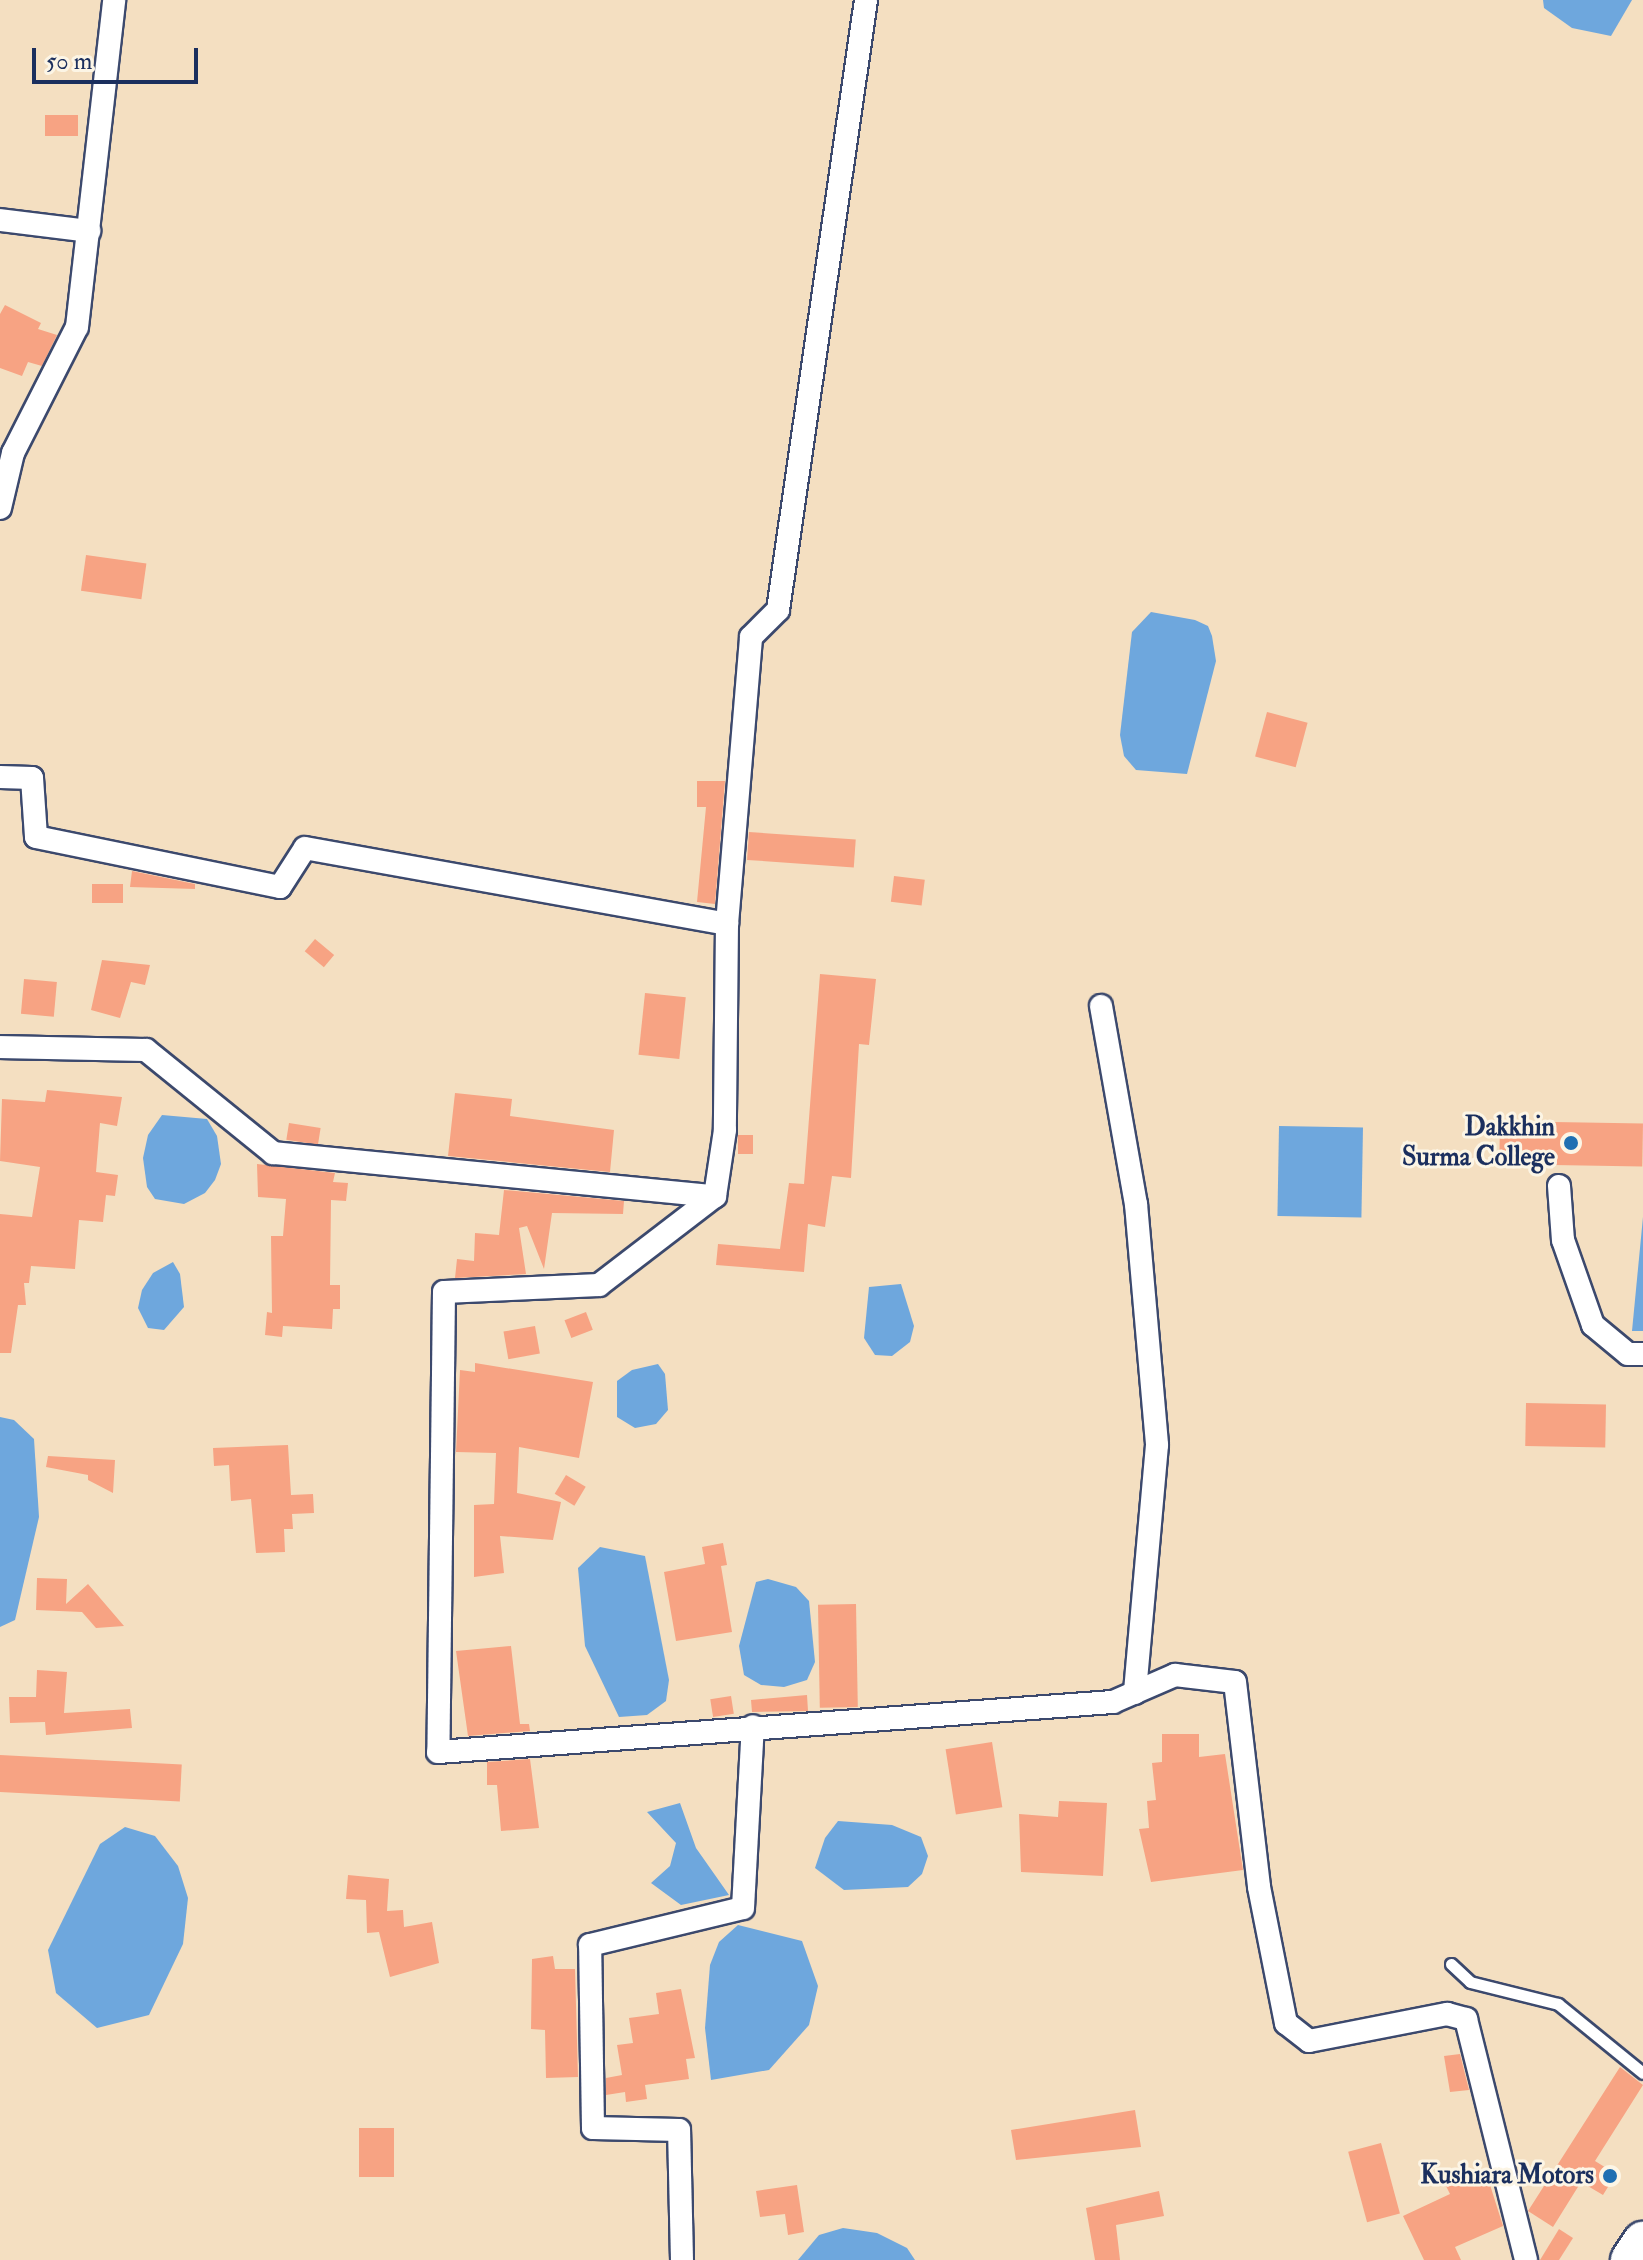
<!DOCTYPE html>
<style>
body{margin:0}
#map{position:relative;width:1643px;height:2260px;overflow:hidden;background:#f4dfc1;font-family:"IM FELL Double Pica",serif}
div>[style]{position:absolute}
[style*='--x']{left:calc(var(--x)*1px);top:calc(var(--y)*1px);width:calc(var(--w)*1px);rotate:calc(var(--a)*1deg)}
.water>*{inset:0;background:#6ea7dd;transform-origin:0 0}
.building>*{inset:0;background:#f7a383;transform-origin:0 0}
.roads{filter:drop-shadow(2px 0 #3c496d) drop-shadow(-2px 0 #3c496d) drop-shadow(0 2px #3c496d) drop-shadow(0 -2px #3c496d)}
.lane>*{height:11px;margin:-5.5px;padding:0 5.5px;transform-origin:5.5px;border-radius:5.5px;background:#fff}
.street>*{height:22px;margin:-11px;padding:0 11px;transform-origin:11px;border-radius:11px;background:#fff}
.highway>*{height:40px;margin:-20px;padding:0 20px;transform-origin:20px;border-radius:20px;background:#fff}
.dots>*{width:22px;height:22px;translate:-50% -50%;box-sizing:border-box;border:4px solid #fcf5e5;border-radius:50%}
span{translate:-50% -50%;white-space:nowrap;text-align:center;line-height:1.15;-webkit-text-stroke:6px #fcf5e5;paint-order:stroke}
.poi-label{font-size:26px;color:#1b2f5e;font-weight:700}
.right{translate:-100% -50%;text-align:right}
.scale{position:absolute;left:32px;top:48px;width:166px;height:36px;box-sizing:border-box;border:4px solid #1b2f5e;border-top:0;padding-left:10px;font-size:24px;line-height:28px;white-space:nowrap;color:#1b2f5e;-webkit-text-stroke:6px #fcf5e5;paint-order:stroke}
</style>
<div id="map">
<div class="water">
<i style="clip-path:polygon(1543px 0,1632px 0,1611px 36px,1572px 28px,1544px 8px)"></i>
<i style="clip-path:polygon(1151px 612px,1195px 620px,1208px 626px,1212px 636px,1216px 661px,1187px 774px,1136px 770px,1124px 756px,1120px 735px,1132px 632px)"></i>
<i style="clip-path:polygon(162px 1115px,207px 1119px,217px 1136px,221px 1164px,215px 1180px,205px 1193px,184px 1204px,155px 1199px,147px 1187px,143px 1158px,148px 1135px)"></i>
<i style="left:1279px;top:1126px;width:84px;height:90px;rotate:1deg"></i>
<i style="clip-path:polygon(1643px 1217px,1643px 1331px,1632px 1331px)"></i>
<i style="clip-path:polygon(173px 1262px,180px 1274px,184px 1307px,164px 1330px,148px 1328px,138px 1308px,142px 1290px,153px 1273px)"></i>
<i style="clip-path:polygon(901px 1284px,914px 1326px,910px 1342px,892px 1356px,875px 1355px,864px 1338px,869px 1287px)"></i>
<i style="clip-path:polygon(658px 1364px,665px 1374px,668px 1410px,656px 1424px,635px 1428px,617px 1417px,617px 1381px,632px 1370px)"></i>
<i style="clip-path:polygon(0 1417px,14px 1420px,34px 1439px,39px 1517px,15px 1620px,0 1627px)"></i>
<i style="clip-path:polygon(600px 1547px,645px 1556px,669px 1680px,666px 1701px,647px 1715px,619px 1717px,585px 1646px,578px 1568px)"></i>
<i style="clip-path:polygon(768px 1579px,796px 1587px,809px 1601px,815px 1662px,807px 1680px,784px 1687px,761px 1685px,744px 1675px,739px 1646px,756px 1582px)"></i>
<i style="clip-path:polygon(680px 1803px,696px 1848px,729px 1895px,681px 1905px,651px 1883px,670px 1866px,676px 1843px,647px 1812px)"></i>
<i style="clip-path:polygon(838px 1821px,892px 1825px,921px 1837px,928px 1856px,922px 1874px,908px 1887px,844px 1890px,815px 1868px,825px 1838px)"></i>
<i style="clip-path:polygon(125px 1827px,155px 1836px,178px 1866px,188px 1898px,183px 1944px,149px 2015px,97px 2028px,56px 1993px,48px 1950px,100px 1844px)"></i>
<i style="clip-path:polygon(738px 1925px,802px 1941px,818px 1986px,809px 2025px,769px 2070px,711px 2080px,705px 2028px,710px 1965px,719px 1942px)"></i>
<i style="clip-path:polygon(843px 2228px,877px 2233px,907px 2248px,915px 2260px,798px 2260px,819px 2235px)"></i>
</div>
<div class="building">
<i style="left:45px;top:115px;width:33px;height:21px"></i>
<i style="clip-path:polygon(5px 305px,41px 323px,38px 329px,57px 335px,42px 366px,28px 362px,22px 376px,0 368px,0 314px)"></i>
<i style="left:86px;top:555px;width:61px;height:36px;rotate:8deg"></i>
<i style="left:1267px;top:712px;width:42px;height:46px;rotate:15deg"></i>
<i style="clip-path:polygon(697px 781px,725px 781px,715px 904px,697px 902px,706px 807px,697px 807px)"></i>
<i style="left:749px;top:832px;width:107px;height:28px;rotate:4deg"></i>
<i style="clip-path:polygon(132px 871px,195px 884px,195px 889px,130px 887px)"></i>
<i style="left:894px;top:876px;width:31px;height:26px;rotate:7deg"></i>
<i style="left:92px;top:884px;width:31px;height:19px"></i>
<i style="left:315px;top:939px;width:25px;height:16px;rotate:40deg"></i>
<i style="clip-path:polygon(102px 960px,150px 965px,145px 985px,131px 982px,120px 1018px,91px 1010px)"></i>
<i style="clip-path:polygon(820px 974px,876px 979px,869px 1045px,859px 1044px,851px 1178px,832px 1176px,825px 1227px,808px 1224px,804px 1272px,716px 1265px,718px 1244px,780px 1249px,789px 1183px,804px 1184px)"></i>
<i style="left:24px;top:979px;width:33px;height:35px;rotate:5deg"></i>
<i style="left:645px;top:993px;width:41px;height:62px;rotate:6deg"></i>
<i style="clip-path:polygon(47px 1090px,122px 1097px,117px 1126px,100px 1123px,96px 1172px,118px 1175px,115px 1196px,106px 1195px,103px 1222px,79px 1220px,75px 1269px,31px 1266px,29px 1283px,24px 1283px,26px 1305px,18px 1305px,11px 1353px,0 1353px,0 1214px,32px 1217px,40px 1167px,0 1161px,2px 1099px,45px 1102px)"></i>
<i style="clip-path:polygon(455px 1093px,512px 1099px,510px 1116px,614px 1130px,610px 1172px,448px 1156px)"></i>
<i style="left:1500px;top:1121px;width:143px;height:43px;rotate:1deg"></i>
<i style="left:289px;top:1123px;width:32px;height:17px;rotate:9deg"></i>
<i style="left:738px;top:1135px;width:15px;height:19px"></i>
<i style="clip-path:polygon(257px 1164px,335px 1173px,333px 1182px,348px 1183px,346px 1201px,331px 1200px,330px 1285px,340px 1285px,340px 1309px,333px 1309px,332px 1329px,283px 1326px,282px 1337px,265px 1335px,267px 1312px,272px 1313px,271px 1236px,283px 1236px,286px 1199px,258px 1197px)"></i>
<i style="clip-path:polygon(504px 1190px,624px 1201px,623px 1214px,552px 1213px,544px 1269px,527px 1226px,519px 1228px,526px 1274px,455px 1278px,457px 1259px,474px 1261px,475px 1233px,499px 1235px)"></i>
<i style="left:586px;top:1312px;width:19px;height:23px;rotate:69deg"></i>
<i style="left:535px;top:1326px;width:28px;height:32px;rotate:80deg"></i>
<i style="clip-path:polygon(475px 1363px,593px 1382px,579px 1458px,519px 1447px,517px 1493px,561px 1502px,553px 1540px,500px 1536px,504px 1573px,474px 1577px,474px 1505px,494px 1504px,496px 1453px,456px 1452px,460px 1370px,475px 1372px)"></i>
<i style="left:1526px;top:1403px;width:80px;height:43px;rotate:1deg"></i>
<i style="clip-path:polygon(288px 1445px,291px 1495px,313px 1494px,314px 1513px,292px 1514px,293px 1529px,284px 1529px,285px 1552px,256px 1553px,251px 1499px,231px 1501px,229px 1465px,214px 1466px,213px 1448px)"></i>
<i style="clip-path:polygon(48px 1456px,115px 1460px,113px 1493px,88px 1480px,88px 1475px,46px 1467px)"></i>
<i style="left:566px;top:1475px;width:23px;height:22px;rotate:31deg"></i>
<i style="clip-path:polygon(723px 1543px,727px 1565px,721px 1566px,732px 1632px,676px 1641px,664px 1572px,705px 1564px,702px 1547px)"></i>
<i style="clip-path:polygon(37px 1578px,67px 1579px,66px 1604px,88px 1584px,124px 1626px,96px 1628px,82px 1612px,36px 1610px)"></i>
<i style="left:856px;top:1604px;width:103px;height:38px;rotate:89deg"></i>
<i style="clip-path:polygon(511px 1646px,520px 1724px,529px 1724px,530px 1731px,468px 1736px,456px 1651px)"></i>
<i style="clip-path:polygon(37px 1670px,67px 1672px,64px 1713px,130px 1709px,132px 1728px,46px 1735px,45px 1722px,10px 1723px,9px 1697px,36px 1697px)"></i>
<i style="clip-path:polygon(807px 1695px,808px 1711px,752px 1712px,751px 1700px)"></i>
<i style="left:731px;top:1696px;width:18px;height:21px;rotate:81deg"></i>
<i style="clip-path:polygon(1162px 1734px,1199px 1734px,1199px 1757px,1225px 1754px,1243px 1870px,1151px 1882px,1139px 1829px,1149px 1828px,1147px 1801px,1156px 1800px,1152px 1763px,1162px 1762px)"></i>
<i style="left:992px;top:1742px;width:66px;height:47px;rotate:81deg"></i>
<i style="left:0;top:1755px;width:182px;height:37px;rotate:3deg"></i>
<i style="clip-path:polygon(530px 1759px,539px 1828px,501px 1831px,497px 1785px,487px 1785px,487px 1762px)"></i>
<i style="clip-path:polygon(1059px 1801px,1107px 1803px,1103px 1876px,1021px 1872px,1019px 1814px,1058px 1817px)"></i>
<i style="clip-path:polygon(348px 1875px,389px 1879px,387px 1911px,403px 1910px,404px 1927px,432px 1922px,439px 1963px,390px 1977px,379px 1932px,367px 1933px,366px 1900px,346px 1899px)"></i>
<i style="clip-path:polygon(553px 1956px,555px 1969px,575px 1969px,578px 2077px,546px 2078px,545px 2030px,531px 2029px,532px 1959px)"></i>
<i style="clip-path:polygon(681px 1989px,695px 2058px,686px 2059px,689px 2079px,645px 2085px,647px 2099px,626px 2102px,625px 2092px,606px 2095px,606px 2078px,622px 2075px,617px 2045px,633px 2043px,629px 2018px,659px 2014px,656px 1993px)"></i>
<i style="clip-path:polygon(1460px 2054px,1469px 2090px,1450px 2092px,1444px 2056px)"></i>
<i style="clip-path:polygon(1620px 2067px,1643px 2085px,1595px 2161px,1616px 2174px,1603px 2195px,1581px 2182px,1553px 2227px,1528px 2211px)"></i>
<i style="clip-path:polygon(1135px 2110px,1141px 2147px,1016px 2160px,1011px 2130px)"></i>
<i style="left:359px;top:2128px;width:35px;height:49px"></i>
<i style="left:1381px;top:2143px;width:73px;height:34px;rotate:75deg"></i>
<i style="clip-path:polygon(1485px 2169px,1503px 2226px,1455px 2247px,1461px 2260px,1424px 2260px,1403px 2216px,1450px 2194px,1446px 2186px)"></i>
<i style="clip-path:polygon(797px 2185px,804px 2232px,788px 2235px,785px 2214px,760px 2217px,756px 2191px)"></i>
<i style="clip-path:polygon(1159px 2191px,1164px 2216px,1116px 2225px,1120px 2260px,1095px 2260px,1086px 2208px)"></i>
<i style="clip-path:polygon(1559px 2229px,1573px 2238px,1559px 2260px,1540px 2260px)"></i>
</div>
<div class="roads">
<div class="lane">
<i style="--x:1451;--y:1964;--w:26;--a:43"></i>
<i style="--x:1470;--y:1982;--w:91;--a:14"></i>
<i style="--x:1558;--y:2004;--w:109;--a:39.1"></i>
</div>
<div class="street">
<i style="--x:0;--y:220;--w:90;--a:7"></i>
<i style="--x:0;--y:508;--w:57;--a:-76.7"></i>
<i style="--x:13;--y:453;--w:141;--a:-63.1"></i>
<i style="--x:77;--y:327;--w:329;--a:-83.5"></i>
<i style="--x:0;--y:777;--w:32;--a:2"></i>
<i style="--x:32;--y:778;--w:59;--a:86.1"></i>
<i style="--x:36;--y:837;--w:249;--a:11.6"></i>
<i style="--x:280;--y:887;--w:46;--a:-57.3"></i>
<i style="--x:305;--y:848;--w:429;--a:10.2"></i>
<i style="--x:727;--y:924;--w:206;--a:90.6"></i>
<i style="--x:725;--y:1130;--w:67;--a:98.6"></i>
<i style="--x:715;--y:1196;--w:146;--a:142.5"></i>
<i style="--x:599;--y:1285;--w:155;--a:177.4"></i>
<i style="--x:444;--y:1292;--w:460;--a:90.7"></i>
<i style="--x:438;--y:1752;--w:677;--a:-4.24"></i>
<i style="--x:1113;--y:1702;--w:68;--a:-23.5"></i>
<i style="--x:1175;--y:1675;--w:60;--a:6.7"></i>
<i style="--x:1235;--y:1682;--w:206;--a:83.3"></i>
<i style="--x:1259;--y:1887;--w:139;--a:78.8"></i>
<i style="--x:1286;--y:2023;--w:29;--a:38"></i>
<i style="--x:1309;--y:2041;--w:141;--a:-11.1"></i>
<i style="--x:1447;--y:2014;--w:20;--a:15"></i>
<i style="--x:1466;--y:2019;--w:248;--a:76"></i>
<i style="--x:727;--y:924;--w:288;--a:-85.2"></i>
<i style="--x:751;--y:637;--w:38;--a:-45"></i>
<i style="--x:778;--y:610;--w:616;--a:-81.79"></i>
<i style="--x:1101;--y:1006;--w:201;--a:80"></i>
<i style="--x:1136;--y:1204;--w:242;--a:85"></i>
<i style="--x:1157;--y:1445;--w:249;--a:95.1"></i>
<i style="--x:0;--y:1047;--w:146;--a:1.2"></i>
<i style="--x:146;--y:1050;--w:164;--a:39"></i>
<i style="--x:273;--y:1153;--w:444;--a:5.6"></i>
<i style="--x:1559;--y:1186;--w:54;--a:85.8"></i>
<i style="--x:1563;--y:1240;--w:90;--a:70.6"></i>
<i style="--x:1593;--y:1325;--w:45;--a:39.6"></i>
<i style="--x:1628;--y:1354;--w:15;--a:0"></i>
<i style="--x:682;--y:2260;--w:130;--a:-91.3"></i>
<i style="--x:679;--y:2130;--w:86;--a:-178.7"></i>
<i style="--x:593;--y:2128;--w:183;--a:-90.9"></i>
<i style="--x:590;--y:1945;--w:157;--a:-13.6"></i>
<i style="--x:743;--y:1908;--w:182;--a:-86.9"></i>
</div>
<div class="highway">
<i style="--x:1631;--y:2260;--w:22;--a:-56"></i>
</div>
</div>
<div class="dots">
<i style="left:1571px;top:1143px;background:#1f6fb2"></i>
<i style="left:1610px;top:2176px;background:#1f6fb2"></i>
</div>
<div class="poi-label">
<span class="right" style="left:1555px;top:1143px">Dakkhin<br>Surma College</span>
<span class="right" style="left:1594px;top:2176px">Kushiara Motors</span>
</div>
<div class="scale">50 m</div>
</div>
